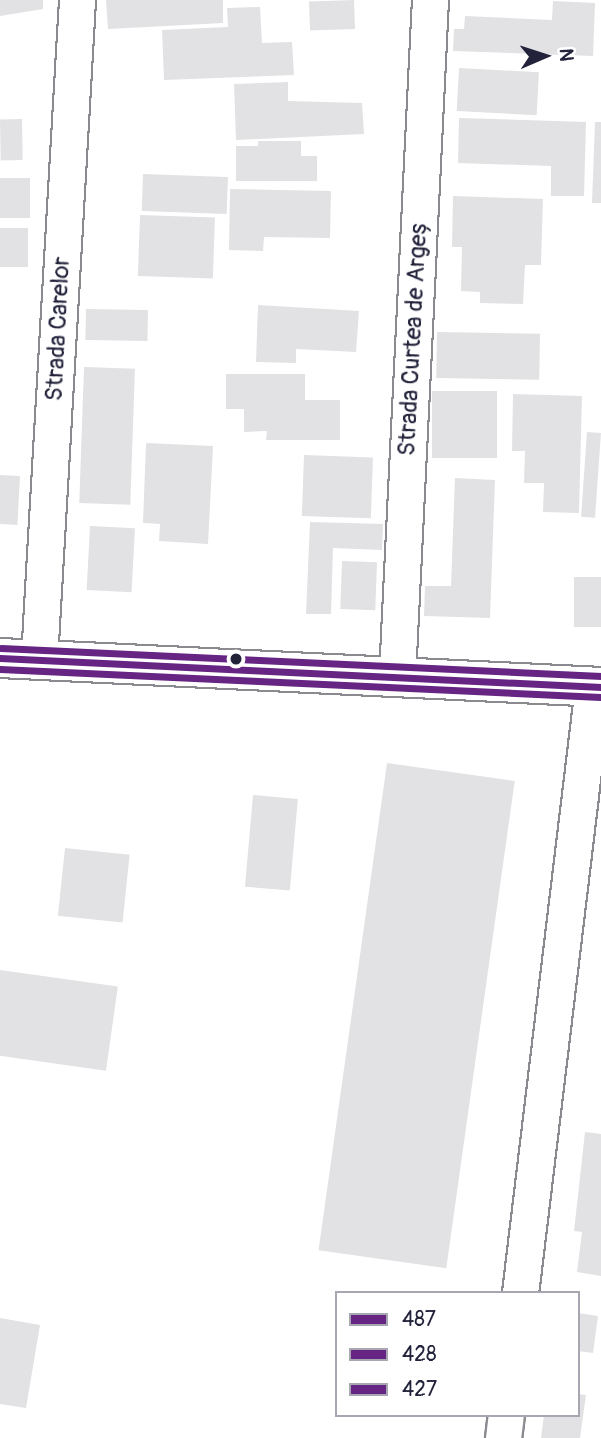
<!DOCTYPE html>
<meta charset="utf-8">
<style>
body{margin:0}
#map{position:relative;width:601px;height:1438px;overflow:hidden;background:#fff;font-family:Pangolin,sans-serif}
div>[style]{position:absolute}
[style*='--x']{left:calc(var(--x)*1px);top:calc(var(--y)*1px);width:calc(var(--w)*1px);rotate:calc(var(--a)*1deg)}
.building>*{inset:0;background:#e2e2e4;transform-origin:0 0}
.roads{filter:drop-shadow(2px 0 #8a8a8f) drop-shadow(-2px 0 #8a8a8f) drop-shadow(0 2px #8a8a8f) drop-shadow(0 -2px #8a8a8f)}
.street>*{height:35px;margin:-17.5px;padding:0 17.5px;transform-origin:17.5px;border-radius:17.5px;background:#fff}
.secondary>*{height:38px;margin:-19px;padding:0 19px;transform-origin:19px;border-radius:19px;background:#fff}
.bus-1>*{height:7px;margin:-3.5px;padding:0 3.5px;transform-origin:3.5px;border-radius:3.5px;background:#662483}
.bus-2>*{height:7px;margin:-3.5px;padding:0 3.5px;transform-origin:3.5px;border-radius:3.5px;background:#662483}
.bus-3>*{height:7px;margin:-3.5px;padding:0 3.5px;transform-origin:3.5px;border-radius:3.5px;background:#662483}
.dots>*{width:19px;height:19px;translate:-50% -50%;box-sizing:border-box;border:4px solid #fff;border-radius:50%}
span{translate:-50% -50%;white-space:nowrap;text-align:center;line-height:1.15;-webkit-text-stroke:5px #fff;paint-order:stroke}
.street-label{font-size:24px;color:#22223b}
.legend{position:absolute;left:335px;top:1291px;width:245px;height:126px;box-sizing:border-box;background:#fff;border:2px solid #a7a7b1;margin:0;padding:9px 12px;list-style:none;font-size:21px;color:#22223b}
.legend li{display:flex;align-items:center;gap:14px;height:35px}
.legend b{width:35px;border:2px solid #a7a7b1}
.north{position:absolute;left:510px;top:21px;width:70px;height:70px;-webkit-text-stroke:5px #fff;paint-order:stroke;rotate:87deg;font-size:19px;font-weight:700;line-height:28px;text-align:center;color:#22223b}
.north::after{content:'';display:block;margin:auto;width:24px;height:32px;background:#22223b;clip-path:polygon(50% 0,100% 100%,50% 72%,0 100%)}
</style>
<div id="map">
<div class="building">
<i style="clip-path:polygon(0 0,43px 0,43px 9px,0 16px)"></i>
<i style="clip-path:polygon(106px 0,223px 0,223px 23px,108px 29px)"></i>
<i style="left:354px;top:0;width:29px;height:45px;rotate:88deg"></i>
<i style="clip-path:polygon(553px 1px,595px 3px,593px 56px,453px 51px,454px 29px,464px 29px,465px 16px,552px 20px)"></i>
<i style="clip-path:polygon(260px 7px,262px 43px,292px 42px,294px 75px,164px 80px,162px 30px,228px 27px,227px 8px)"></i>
<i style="left:459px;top:68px;width:80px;height:43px;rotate:3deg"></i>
<i style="clip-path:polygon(288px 82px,288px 101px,362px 103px,364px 134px,236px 140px,234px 84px)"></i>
<i style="clip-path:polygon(459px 118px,586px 122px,584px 196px,551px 196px,551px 166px,458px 163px)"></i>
<i style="left:22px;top:119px;width:41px;height:22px;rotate:89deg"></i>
<i style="clip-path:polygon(595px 122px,601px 122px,601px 203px,592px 203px)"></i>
<i style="clip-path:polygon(258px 141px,301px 141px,301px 156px,317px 156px,317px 181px,236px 181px,236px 146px,258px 146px)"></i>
<i style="left:143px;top:174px;width:85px;height:37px;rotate:2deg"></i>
<i style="left:0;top:178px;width:30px;height:40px"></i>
<i style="clip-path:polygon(230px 189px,331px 191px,330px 238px,264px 237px,263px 251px,229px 250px)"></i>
<i style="clip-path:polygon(453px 196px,543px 199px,541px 265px,525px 265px,523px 304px,480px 303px,480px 292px,461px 291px,462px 247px,452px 247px)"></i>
<i style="left:140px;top:215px;width:75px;height:61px;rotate:2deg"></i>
<i style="left:0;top:228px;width:28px;height:39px"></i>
<i style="clip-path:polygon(258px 305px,359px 311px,356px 352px,296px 349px,296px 363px,256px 362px)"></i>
<i style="left:86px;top:309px;width:62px;height:31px;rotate:1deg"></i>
<i style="left:437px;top:332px;width:103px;height:46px;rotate:1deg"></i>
<i style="left:84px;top:367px;width:51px;height:136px;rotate:2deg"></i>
<i style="clip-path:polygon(226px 374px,305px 374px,305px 400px,340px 400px,340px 440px,266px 440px,267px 431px,244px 432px,244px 409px,226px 409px)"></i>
<i style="left:432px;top:391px;width:65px;height:67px"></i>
<i style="clip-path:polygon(513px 394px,582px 396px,579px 513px,543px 512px,544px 483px,524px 483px,525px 451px,512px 451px)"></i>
<i style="left:587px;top:432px;width:14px;height:85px;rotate:4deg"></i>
<i style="clip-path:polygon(146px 443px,213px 446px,208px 544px,159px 541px,160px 524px,143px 523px)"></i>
<i style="left:304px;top:455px;width:69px;height:61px;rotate:2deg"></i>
<i style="left:0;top:475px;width:20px;height:49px;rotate:3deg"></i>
<i style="clip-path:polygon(455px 478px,495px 480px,490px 618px,424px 616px,425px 586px,451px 586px)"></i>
<i style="clip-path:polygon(310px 522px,383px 524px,382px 550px,333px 548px,331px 614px,306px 614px)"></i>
<i style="left:90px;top:526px;width:45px;height:64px;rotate:3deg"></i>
<i style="left:342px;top:561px;width:35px;height:48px;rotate:2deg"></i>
<i style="left:574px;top:577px;width:27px;height:50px"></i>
<i style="left:387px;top:763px;width:129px;height:492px;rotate:8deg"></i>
<i style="left:253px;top:795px;width:45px;height:92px;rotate:5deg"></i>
<i style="left:65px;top:848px;width:65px;height:68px;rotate:6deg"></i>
<i style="left:0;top:970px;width:119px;height:85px;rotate:8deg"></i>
<i style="clip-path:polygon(585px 1132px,601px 1134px,601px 1276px,577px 1272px,582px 1232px,574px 1231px)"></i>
<i style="clip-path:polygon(578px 1313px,598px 1316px,593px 1353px,578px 1351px)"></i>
<i style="clip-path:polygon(0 1318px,40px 1325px,26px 1408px,0 1404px)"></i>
<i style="clip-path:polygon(578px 1394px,586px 1395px,580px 1438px,541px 1438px,544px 1415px,578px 1415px)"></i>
</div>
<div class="roads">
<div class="street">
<i style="--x:39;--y:659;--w:660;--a:-86.7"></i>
<i style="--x:397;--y:676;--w:677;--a:-87.21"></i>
<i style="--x:520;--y:1293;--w:610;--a:-83.13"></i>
<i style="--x:503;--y:1438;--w:23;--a:-83"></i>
</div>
<div class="secondary">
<i style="--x:0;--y:658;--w:602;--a:2.76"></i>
</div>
</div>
<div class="bus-1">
<i style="--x:0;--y:658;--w:602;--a:2.76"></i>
</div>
<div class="bus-2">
<i style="--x:0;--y:669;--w:601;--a:2.67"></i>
</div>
<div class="bus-3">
<i style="--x:1;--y:648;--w:601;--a:2.67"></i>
</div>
<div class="dots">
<i style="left:236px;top:659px;background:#22223b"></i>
</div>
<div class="street-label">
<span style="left:58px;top:329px;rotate:-87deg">Strada Carelor</span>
<span style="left:413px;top:338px;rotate:-87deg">Strada Curtea de Argeș</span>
</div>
<ul class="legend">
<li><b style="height:9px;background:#662483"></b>487</li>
<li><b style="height:9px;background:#662483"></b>428</li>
<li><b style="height:9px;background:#662483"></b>427</li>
</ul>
<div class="north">N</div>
</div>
